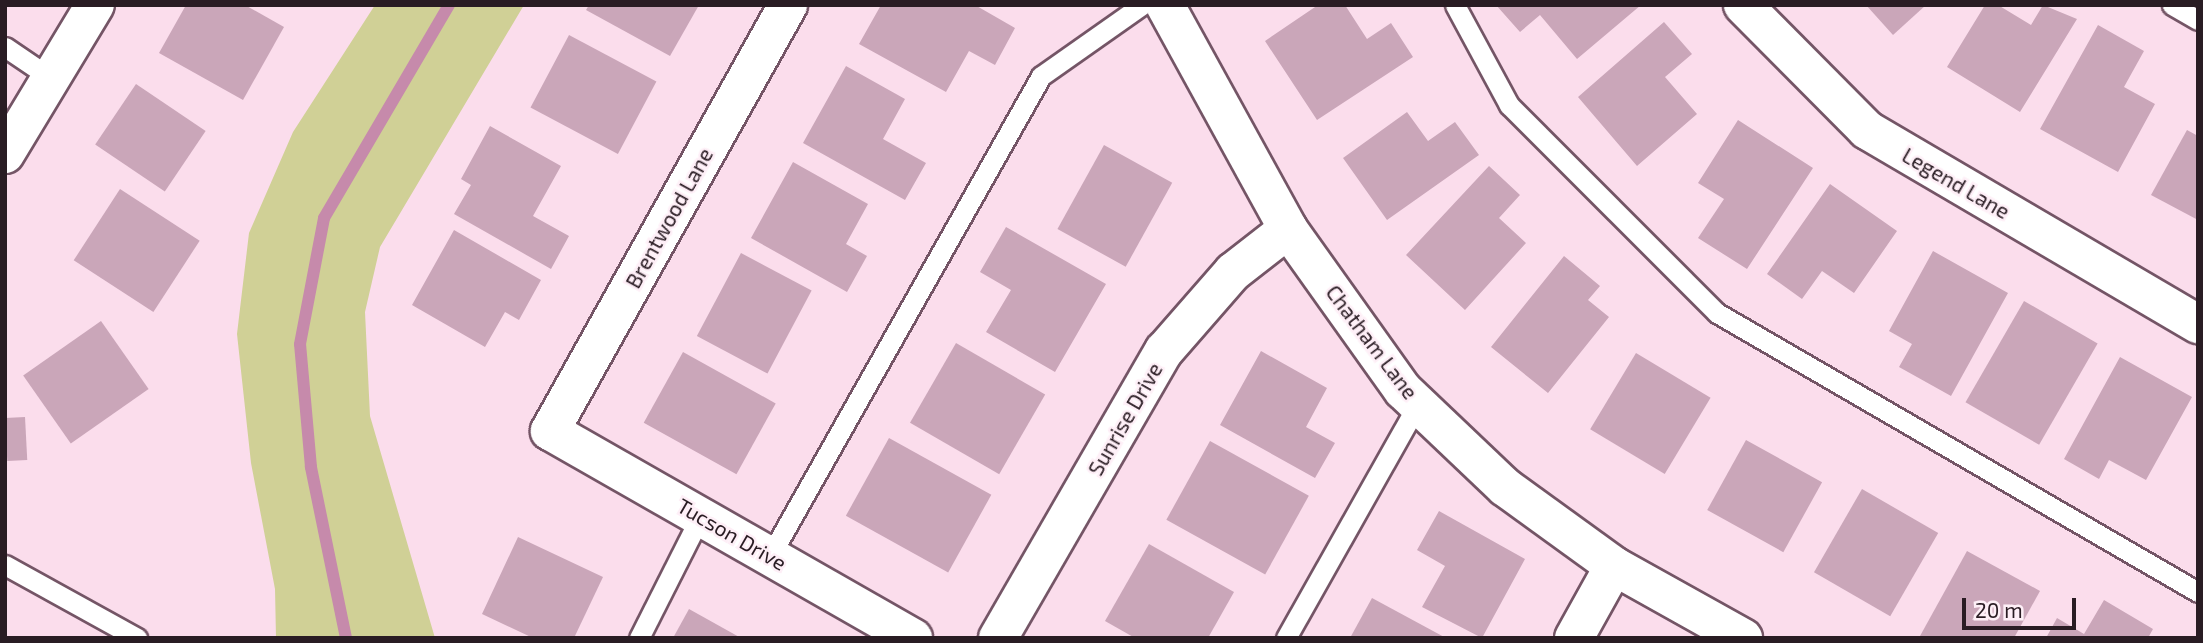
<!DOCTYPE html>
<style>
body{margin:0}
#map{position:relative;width:2203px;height:643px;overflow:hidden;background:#fbddec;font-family:"Exo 2",sans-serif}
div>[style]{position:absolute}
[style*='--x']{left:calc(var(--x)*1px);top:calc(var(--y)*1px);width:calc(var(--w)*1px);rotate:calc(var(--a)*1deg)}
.green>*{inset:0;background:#d0d096}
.stream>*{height:12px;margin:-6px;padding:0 6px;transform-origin:6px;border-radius:6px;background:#c68aab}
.building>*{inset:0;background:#caa6b9;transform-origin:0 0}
.roads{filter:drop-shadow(2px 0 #745566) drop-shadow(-2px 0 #745566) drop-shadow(0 2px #745566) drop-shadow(0 -2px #745566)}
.lane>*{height:19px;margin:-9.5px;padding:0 9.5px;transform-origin:9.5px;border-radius:9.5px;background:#fff}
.street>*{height:38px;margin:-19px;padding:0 19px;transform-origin:19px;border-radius:19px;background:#fff}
span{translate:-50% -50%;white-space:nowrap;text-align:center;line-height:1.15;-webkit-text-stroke:5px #feeff7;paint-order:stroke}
.street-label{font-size:21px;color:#291c23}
.frame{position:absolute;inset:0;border:7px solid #291c23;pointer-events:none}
.scale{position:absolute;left:1962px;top:598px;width:114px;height:32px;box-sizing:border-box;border:4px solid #291c23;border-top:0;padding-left:9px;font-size:21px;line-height:24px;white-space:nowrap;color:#291c23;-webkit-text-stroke:5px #feeff7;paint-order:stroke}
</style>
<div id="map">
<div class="green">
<i style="clip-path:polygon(375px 5px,524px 5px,380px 247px,365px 312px,370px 416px,435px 638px,276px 638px,275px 589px,251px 463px,237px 334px,249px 233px,293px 132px)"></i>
</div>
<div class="stream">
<i style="--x:346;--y:638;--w:175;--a:-101.6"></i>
<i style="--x:311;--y:467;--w:123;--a:-95.1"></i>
<i style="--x:300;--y:344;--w:128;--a:-79.2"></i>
<i style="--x:324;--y:218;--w:247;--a:-59.6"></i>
</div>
<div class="building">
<i style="clip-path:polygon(186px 5px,245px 5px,284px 27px,243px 100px,159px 53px)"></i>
<i style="clip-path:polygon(589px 5px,699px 5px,670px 56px,586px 10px)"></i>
<i style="clip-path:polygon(881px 5px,975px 5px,1015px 28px,995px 65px,969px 51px,946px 92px,859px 44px)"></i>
<i style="clip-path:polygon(1318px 5px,1345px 5px,1367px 39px,1391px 23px,1413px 57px,1317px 120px,1265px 41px)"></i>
<i style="clip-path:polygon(1496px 5px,1641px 5px,1577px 59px,1540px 15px,1520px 32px)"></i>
<i style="clip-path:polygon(1866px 5px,1926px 5px,1893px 35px)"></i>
<i style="clip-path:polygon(1985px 5px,1998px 5px,2031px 25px,2043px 5px,2077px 19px,2020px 112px,1947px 67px)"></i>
<i style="clip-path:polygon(1664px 22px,1692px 54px,1665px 77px,1697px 114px,1637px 166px,1578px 97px)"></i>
<i style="clip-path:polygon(2098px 25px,2144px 51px,2124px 87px,2155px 104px,2118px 172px,2040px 129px)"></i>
<i style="left:569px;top:35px;width:99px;height:82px;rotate:28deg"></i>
<i style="clip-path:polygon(846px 66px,905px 99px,883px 139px,926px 163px,905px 200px,803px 143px)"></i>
<i style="left:136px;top:84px;width:84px;height:73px;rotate:34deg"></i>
<i style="clip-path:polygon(1407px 112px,1428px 141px,1455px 122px,1479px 155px,1387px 220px,1343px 158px)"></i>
<i style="clip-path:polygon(1738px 120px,1813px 168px,1747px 269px,1698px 238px,1724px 199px,1698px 183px)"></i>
<i style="clip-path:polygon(490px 126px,561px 166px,533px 216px,569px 236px,551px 269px,454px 214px,471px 185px,461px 179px)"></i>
<i style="clip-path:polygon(2187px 130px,2198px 136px,2198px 220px,2151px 195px)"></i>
<i style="left:1104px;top:145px;width:78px;height:96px;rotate:29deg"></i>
<i style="clip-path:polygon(793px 162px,868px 204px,846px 244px,867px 256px,847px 292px,751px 238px)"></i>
<i style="clip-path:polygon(1489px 166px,1520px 195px,1499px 218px,1526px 243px,1465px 310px,1406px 255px)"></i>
<i style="clip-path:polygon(1830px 184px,1897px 231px,1854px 293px,1822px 271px,1802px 299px,1767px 274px)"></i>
<i style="left:120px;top:189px;width:95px;height:85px;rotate:33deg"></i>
<i style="clip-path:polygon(1006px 227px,1106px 284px,1055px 372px,986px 332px,1011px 290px,980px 272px)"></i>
<i style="clip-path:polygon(454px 230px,541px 280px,519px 320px,505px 312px,485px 347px,412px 305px)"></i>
<i style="clip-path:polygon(1933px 251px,2008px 293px,1951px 396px,1899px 367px,1912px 344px,1889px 331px)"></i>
<i style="left:741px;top:253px;width:80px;height:94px;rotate:28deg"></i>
<i style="clip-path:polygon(1564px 256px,1600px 286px,1588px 300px,1609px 317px,1548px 393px,1491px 347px)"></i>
<i style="left:2024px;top:301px;width:85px;height:117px;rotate:30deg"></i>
<i style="left:101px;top:321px;width:83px;height:95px;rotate:55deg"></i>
<i style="left:956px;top:343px;width:103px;height:92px;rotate:30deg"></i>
<i style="clip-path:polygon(1261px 351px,1327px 388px,1306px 427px,1335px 443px,1315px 478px,1220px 425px)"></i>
<i style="left:683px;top:352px;width:106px;height:81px;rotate:29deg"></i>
<i style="left:1636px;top:353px;width:87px;height:89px;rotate:31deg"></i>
<i style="clip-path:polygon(2120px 357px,2192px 397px,2146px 480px,2109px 460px,2099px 479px,2064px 459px)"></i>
<i style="left:25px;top:417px;width:43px;height:20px;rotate:87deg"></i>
<i style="left:889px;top:438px;width:117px;height:89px;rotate:29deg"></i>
<i style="left:1746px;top:440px;width:87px;height:80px;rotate:29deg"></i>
<i style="left:1210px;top:441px;width:113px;height:90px;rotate:29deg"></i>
<i style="left:1862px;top:489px;width:88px;height:96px;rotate:30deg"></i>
<i style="clip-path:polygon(1439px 511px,1525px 559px,1482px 638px,1422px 607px,1445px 566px,1417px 550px)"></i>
<i style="clip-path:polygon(518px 537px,603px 577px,574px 638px,533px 638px,482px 614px)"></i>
<i style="clip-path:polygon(1149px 544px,1234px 592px,1208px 638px,1135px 638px,1105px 621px)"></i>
<i style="clip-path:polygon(1967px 551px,2040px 591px,2014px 638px,1920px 636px)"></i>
<i style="clip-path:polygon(1372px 598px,1446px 638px,1350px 638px)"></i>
<i style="clip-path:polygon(2104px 600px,2153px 629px,2148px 638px,2046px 638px,2057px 618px,2084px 634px)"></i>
<i style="clip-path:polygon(689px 609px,741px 638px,673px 638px)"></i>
</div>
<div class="roads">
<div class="lane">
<i style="--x:1455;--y:5;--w:114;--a:61.6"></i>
<i style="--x:1509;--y:105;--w:294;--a:45"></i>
<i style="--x:1717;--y:313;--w:556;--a:30.12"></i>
<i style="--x:2172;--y:5;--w:30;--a:30"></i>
<i style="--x:5;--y:47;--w:55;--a:34"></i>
<i style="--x:770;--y:556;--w:551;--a:-60.55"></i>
<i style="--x:1041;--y:76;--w:123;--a:-35.1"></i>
<i style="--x:5;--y:565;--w:151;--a:28.9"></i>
<i style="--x:639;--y:638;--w:136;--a:-63.2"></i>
<i style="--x:1286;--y:638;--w:269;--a:-60.6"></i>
</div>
<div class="street">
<i style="--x:788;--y:5;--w:488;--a:119.2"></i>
<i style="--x:550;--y:431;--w:418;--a:29.7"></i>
<i style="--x:1165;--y:5;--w:256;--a:61.2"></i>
<i style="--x:1288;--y:229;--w:198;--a:54.5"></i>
<i style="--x:1403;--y:390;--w:141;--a:43.6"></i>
<i style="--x:1505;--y:487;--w:135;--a:35.9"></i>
<i style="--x:1614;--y:566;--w:148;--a:29.2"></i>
<i style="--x:1743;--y:5;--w:176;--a:45.2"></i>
<i style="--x:1867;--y:130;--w:384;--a:30.4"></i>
<i style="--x:5;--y:154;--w:174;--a:-58.9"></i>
<i style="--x:998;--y:638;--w:332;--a:-60"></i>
<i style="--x:1164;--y:351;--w:105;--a:-48.9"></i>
<i style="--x:1233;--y:272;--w:70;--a:-38"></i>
<i style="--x:1574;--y:638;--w:82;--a:-60.9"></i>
</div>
</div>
<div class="street-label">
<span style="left:1956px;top:183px;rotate:30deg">Legend Lane</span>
<span style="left:669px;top:218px;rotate:-61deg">Brentwood Lane</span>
<span style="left:1372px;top:342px;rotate:53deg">Chatham Lane</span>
<span style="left:1125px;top:419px;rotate:-60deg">Sunrise Drive</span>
<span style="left:732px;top:534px;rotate:30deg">Tucson Drive</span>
</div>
<div class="frame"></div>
<div class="scale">20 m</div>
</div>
